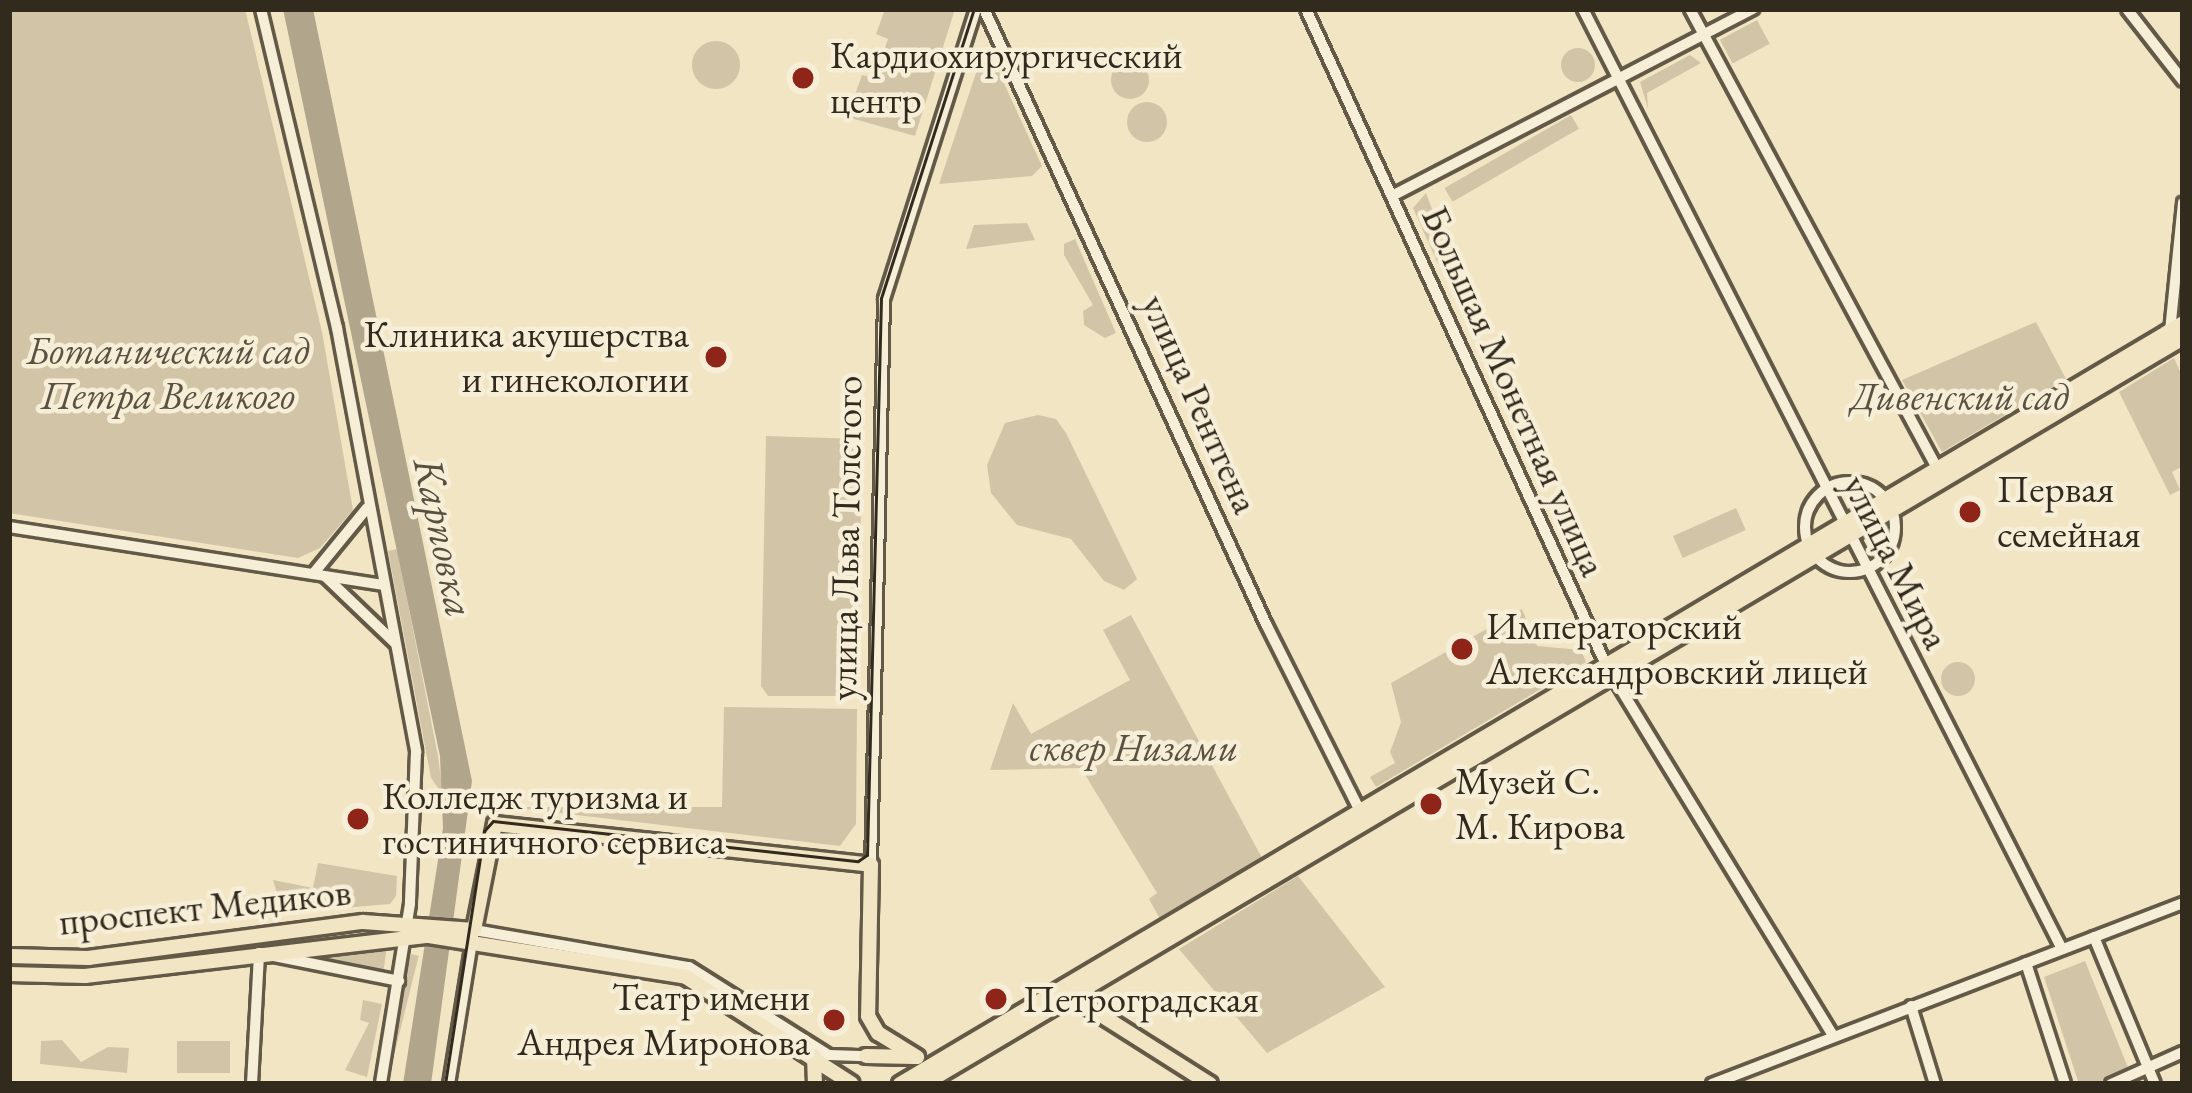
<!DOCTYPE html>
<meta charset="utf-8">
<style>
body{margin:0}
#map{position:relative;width:2192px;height:1093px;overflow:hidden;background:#f2e5c3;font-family:"EB Garamond",serif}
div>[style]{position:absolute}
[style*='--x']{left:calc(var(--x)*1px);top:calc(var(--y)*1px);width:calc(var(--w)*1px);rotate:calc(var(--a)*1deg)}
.green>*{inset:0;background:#d2c5a7;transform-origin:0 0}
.round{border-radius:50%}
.water>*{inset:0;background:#b1a58b}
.roads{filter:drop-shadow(3px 0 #635947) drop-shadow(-3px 0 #635947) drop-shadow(0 3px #635947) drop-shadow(0 -3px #635947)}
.minor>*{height:10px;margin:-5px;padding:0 5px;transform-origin:5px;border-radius:5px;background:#f7eed8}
.minor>.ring{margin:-5px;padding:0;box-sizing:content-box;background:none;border:10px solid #f7eed8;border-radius:50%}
.major>*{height:14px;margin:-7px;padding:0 7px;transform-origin:7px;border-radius:7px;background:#f2e5c3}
.tram>*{height:3px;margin:-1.5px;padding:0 1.5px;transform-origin:1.5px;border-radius:1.5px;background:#332a1e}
.dots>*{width:33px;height:33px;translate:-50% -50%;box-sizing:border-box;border:6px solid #f7eed8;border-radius:50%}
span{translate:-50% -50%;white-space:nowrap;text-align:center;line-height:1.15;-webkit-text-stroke:9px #f7eed8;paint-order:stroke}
.poi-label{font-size:39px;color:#332a1e}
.left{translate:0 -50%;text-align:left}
.right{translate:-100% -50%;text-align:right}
.park-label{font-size:39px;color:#5b5140;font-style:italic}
.street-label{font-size:39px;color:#332a1e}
.water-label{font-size:42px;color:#594f3f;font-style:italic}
.frame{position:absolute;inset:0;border:12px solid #332a1e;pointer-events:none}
</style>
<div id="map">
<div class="green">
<i style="clip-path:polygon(9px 9px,245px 9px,322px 332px,353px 510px,320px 548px,298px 558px,9px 513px)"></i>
<i style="clip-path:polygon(885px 9px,955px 9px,915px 136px,847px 117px,862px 75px,874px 78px,888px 39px,876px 34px)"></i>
<i style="left:1757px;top:20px;width:27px;height:42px;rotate:62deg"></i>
<i class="round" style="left:692px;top:41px;width:48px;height:48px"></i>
<i class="round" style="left:1561px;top:48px;width:34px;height:34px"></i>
<i style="clip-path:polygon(1690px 55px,1701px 63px,1647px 93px,1648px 109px,1640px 82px)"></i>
<i class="round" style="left:1111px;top:61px;width:38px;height:38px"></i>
<i style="clip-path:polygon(997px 68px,1042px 166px,1032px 176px,939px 184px,977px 70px)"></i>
<i class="round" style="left:1127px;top:102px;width:40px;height:40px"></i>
<i style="left:1571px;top:115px;width:16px;height:146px;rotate:60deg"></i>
<i style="clip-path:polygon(1426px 193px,1450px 258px,1438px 264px,1413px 208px)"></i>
<i style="clip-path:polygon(1027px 223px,1035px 240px,966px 249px,974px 225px)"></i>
<i style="clip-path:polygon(1075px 239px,1116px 333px,1105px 338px,1084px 325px,1083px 311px,1093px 305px,1064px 255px,1064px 244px)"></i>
<i style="clip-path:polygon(2036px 322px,2066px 379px,1942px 452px,1902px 380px)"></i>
<i style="clip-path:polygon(2174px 358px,2183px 378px,2183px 466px,2172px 472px,2180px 490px,2170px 495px,2119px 392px)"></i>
<i style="clip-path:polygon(1038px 415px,1056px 419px,1066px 433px,1137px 579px,1124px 590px,1104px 581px,1071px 539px,1017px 525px,991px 493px,987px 465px,1005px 423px)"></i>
<i style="clip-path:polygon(766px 436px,862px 439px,858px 696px,768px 696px,761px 686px)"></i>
<i style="left:1736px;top:508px;width:24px;height:69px;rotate:66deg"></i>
<i style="clip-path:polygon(397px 549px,438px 756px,443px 795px,431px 778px,388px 551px)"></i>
<i style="clip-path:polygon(1522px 609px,1537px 646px,1581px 650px,1586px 662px,1376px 787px,1370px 777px,1395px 763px,1390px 752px,1401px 722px,1391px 683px)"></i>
<i style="clip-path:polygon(1131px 615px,1262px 858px,1160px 919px,1149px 899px,1157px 893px,1081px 768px,990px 770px,1013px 703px,1031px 734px,1130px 680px,1103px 630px)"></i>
<i class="round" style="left:1941px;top:662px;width:34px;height:34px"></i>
<i style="clip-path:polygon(724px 707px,857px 709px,856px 824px,840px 846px,508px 807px,722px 807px)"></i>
<i style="clip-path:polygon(318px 863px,397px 876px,396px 896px,390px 904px,283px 913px,273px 880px,313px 888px)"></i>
<i style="clip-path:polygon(1298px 876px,1385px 987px,1267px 1053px,1179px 949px)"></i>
<i style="clip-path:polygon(387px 946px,383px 974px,309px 959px,309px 957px)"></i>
<i style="left:411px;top:954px;width:8px;height:132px;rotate:14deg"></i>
<i style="clip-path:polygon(2085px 961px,2129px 1070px,2094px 1084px,2079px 1084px,2044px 977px)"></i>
<i style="clip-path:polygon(363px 1000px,382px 1004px,367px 1077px,345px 1070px,369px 1023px,360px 1020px)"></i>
<i style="clip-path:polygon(62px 1040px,81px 1062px,108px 1047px,129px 1048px,127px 1073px,40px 1064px,41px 1041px)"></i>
<i style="left:177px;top:1041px;width:53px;height:32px"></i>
</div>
<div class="water">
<i style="clip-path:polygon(283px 9px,313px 9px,472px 781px,431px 1084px,403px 1084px,443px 828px,440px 756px)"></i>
</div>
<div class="roads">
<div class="minor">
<i style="--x:261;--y:9;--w:328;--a:76.6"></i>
<i style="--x:337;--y:328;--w:431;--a:79.4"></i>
<i style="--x:416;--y:752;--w:152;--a:92.3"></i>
<i style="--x:410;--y:904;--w:182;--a:99.2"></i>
<i style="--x:984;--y:9;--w:677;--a:65.37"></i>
<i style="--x:1266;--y:624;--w:214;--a:63.3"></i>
<i style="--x:1306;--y:9;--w:721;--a:65.42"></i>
<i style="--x:1606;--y:665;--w:434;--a:58.5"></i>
<i style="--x:1583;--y:9;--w:1055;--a:63"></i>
<i style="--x:1690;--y:9;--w:521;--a:61.71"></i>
<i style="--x:2127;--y:9;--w:91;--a:52.1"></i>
<i style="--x:1392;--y:196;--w:407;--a:-27.4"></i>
<i style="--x:2170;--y:331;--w:129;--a:-84.2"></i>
<i class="ring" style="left:1805px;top:482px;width:80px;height:80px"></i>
<i style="--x:9;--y:527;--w:378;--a:8.8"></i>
<i style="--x:313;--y:574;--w:85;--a:-50.7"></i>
<i style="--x:326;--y:577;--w:95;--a:43.7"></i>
<i style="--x:871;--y:865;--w:566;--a:-88.68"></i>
<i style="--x:884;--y:299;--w:304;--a:-72.4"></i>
<i style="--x:2094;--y:937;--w:159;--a:67.5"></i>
<i style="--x:2026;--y:963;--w:127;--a:72.1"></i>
<i style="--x:1911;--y:1006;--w:82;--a:72.9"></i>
<i style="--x:252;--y:1084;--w:131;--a:-86.9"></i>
<i style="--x:259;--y:953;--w:143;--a:11.3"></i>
<i style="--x:449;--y:1084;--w:156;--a:-80.8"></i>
<i style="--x:474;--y:930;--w:218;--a:9.8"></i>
<i style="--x:689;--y:967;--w:165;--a:32.2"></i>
<i style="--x:829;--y:1055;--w:37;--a:2"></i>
<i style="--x:1712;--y:1084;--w:505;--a:-21.02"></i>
<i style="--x:2111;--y:1084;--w:79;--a:-24"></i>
</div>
<div class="major">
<i style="--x:9;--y:956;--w:79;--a:1.5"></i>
<i style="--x:88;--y:958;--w:277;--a:-7.5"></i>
<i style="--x:363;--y:922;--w:111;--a:4.1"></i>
<i style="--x:474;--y:930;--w:108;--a:-78.8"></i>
<i style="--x:495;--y:824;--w:378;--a:6.2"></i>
<i style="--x:871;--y:865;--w:151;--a:91.1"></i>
<i style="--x:868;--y:1016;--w:20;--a:60"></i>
<i style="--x:878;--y:1033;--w:46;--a:31.6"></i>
<i style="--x:9;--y:974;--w:76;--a:1.5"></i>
<i style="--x:85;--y:976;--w:345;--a:-6.7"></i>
<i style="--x:428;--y:936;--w:261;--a:9"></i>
<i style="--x:686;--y:977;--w:197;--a:32.8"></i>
<i style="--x:1068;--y:994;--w:168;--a:32.4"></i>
<i style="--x:814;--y:1056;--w:28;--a:88"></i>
<i style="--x:866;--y:1056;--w:49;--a:1.2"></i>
<i style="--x:900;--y:1084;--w:1492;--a:-30.67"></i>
<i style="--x:924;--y:1084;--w:1463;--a:-30.65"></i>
</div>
</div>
<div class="tram">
<i style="--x:445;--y:1084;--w:256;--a:-81.2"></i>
<i style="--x:484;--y:831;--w:13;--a:-48"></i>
<i style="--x:493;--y:821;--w:367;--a:6.3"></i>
<i style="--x:858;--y:861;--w:11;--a:-34"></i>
<i style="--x:867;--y:855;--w:557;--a:-88.56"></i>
<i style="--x:881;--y:298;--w:304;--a:-72.2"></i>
</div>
<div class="dots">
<i style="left:803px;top:78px;background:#8f2418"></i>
<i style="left:716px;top:357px;background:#8f2418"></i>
<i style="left:1970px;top:512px;background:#8f2418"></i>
<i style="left:1462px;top:649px;background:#8f2418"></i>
<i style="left:1431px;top:804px;background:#8f2418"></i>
<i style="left:358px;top:819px;background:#8f2418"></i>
<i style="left:996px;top:999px;background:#8f2418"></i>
<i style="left:834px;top:1020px;background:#8f2418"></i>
</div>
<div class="poi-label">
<span class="left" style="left:830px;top:78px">Кардиохирургический<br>центр</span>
<span class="right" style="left:689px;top:357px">Клиника акушерства<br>и гинекологии</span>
<span class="left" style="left:1997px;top:512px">Первая<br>семейная</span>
<span class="left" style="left:1486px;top:649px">Императорский<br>Александровский лицей</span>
<span class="left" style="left:1455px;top:804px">Музей С.<br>М. Кирова</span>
<span class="left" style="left:382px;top:819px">Колледж туризма и<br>гостиничного сервиса</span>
<span class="right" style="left:810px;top:1020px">Театр имени<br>Андрея Миронова</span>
<span class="left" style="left:1023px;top:999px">Петроградская</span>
</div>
<div class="park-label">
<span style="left:168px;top:373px">Ботанический сад<br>Петра Великого</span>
<span style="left:1960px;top:396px">Дивенский сад</span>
<span style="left:1134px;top:747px">сквер Низами</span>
</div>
<div class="street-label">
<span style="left:1514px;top:391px;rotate:66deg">Большая Монетная улица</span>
<span style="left:1200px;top:404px;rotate:66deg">улица Рентгена</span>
<span style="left:846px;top:538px;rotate:-89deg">улица Льва Толстого</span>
<span style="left:1896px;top:562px;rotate:63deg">улица Мира</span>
<span style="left:205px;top:907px;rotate:-6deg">проспект Медиков</span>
</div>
<div class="water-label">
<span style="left:444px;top:537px;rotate:78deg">Карповка</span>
</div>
<div class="frame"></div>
</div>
